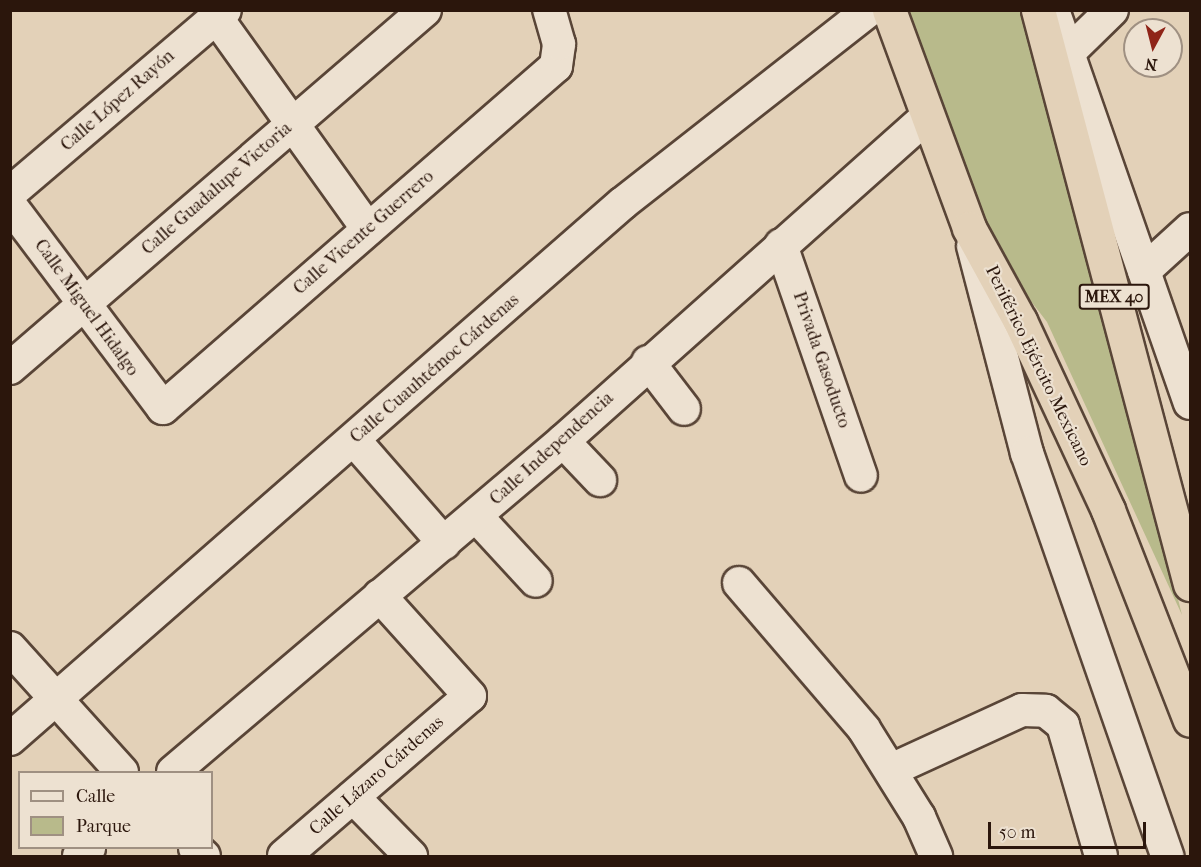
<!DOCTYPE html>
<meta charset="utf-8">
<style>
body{margin:0}
#map{position:relative;width:1201px;height:867px;overflow:hidden;background:#e3d1b8;font-family:"IM FELL French Canon",serif}
div>[style]{position:absolute}
[style*='--x']{left:calc(var(--x)*1px);top:calc(var(--y)*1px);width:calc(var(--w)*1px);rotate:calc(var(--a)*1deg)}
.green>*{inset:0;background:#b8ba8b}
.roads{filter:drop-shadow(2px 0 #594537) drop-shadow(-2px 0 #594537) drop-shadow(0 2px #594537) drop-shadow(0 -2px #594537)}
.minor>*{height:32px;margin:-16px;padding:0 16px;transform-origin:16px;border-radius:16px;background:#ede1d1}
.highway>*{height:33px;margin:-16.5px;padding:0 16.5px;transform-origin:16.5px;border-radius:16.5px;background:#e3d1b8}
span{translate:-50% -50%;white-space:nowrap;text-align:center;line-height:1.15;-webkit-text-stroke:4.5px #ede1d1;paint-order:stroke}
.shield-label span{padding:2px 4px;background:#ede1d1;border:2px solid;border-radius:4px;-webkit-text-stroke-width:0}
.shield-label{font-size:16px;color:#2b160c;font-weight:700}
.street-label{font-size:18px;color:#2b160c}
.frame{position:absolute;inset:0;border:12px solid #2b160c;pointer-events:none}
.legend{position:absolute;left:18px;top:771px;width:195px;height:78px;box-sizing:border-box;background:#ede1d1;border:2px solid #9f9082;margin:0;padding:8px 10px;list-style:none;font-size:18px;color:#2b160c}
.legend li{display:flex;align-items:center;gap:12px;height:30px}
.legend b{width:30px;border:2px solid #9f9082}
.north{position:absolute;left:1123px;top:18px;width:60px;height:60px;box-sizing:border-box;background:#ede1d1;border:2px solid #9f9082;border-radius:50%;rotate:187deg;font-size:16px;font-weight:700;line-height:24px;text-align:center;color:#2b160c}
.north::after{content:'';display:block;margin:auto;width:21px;height:27px;background:#8f2418;clip-path:polygon(50% 0,100% 100%,50% 72%,0 100%)}
.scale{position:absolute;left:988px;top:822px;width:158px;height:27px;box-sizing:border-box;border:3px solid #2b160c;border-top:0;padding-left:8px;font-size:18px;line-height:21px;white-space:nowrap;color:#2b160c;-webkit-text-stroke:4px #ede1d1;paint-order:stroke}
</style>
<div id="map">
<div class="green">
<i style="clip-path:polygon(897px 11px,1032px 11px,1182px 615px,1047px 322px,983px 239px)"></i>
</div>
<div class="roads">
<div class="minor">
<i style="--x:1053;--y:10;--w:416;--a:70.8"></i>
<i style="--x:216;--y:17;--w:261;--a:54.4"></i>
<i style="--x:1069;--y:52;--w:60;--a:-44.3"></i>
<i style="--x:10;--y:193;--w:282;--a:-40.4"></i>
<i style="--x:10;--y:205;--w:254;--a:53"></i>
<i style="--x:163;--y:408;--w:521;--a:-41.03"></i>
<i style="--x:556;--y:66;--w:22;--a:-82"></i>
<i style="--x:559;--y:44;--w:35;--a:-106"></i>
<i style="--x:781;--y:245;--w:244;--a:70.9"></i>
<i style="--x:973;--y:246;--w:214;--a:75.4"></i>
<i style="--x:1027;--y:453;--w:427;--a:70.8"></i>
<i style="--x:1144;--y:271;--w:62;--a:-42.4"></i>
<i style="--x:648;--y:362;--w:59;--a:52.5"></i>
<i style="--x:10;--y:368;--w:548;--a:-40.78"></i>
<i style="--x:354;--y:440;--w:137;--a:48.9"></i>
<i style="--x:563;--y:441;--w:54;--a:46.5"></i>
<i style="--x:476;--y:516;--w:88;--a:47.3"></i>
<i style="--x:739;--y:583;--w:192;--a:49.4"></i>
<i style="--x:864;--y:729;--w:104;--a:58"></i>
<i style="--x:919;--y:817;--w:43;--a:66.4"></i>
<i style="--x:10;--y:648;--w:167;--a:47.9"></i>
<i style="--x:10;--y:739;--w:814;--a:-41.17"></i>
<i style="--x:623;--y:203;--w:313;--a:-38.1"></i>
<i style="--x:891;--y:770;--w:144;--a:-24.6"></i>
<i style="--x:1022;--y:710;--w:24;--a:2"></i>
<i style="--x:1046;--y:711;--w:22;--a:39"></i>
<i style="--x:1063;--y:725;--w:136;--a:73.8"></i>
<i style="--x:173;--y:772;--w:512;--a:-40.32"></i>
<i style="--x:563;--y:441;--w:485;--a:-41.7"></i>
<i style="--x:353;--y:797;--w:83;--a:45.5"></i>
<i style="--x:195;--y:848;--w:12;--a:42"></i>
<i style="--x:79;--y:856;--w:13;--a:-39"></i>
<i style="--x:284;--y:856;--w:245;--a:-40.7"></i>
<i style="--x:470;--y:696;--w:135;--a:-132"></i>
</div>
<div class="highway">
<i style="--x:889;--y:10;--w:232;--a:69.8"></i>
<i style="--x:969;--y:228;--w:106;--a:61.3"></i>
<i style="--x:1020;--y:321;--w:208;--a:65"></i>
<i style="--x:1108;--y:510;--w:225;--a:68.7"></i>
<i style="--x:1038;--y:10;--w:594;--a:75.17"></i>
</div>
</div>
<div class="shield-label">
<span style="left:1114px;top:297px">MEX 40</span>
</div>
<div class="street-label">
<span style="left:118px;top:101px;rotate:-41deg">Calle López Rayón</span>
<span style="left:217px;top:189px;rotate:-41deg">Calle Guadalupe Victoria</span>
<span style="left:364px;top:233px;rotate:-41deg">Calle Vicente Guerrero</span>
<span style="left:86px;top:308px;rotate:54deg">Calle Miguel Hidalgo</span>
<span style="left:821px;top:360px;rotate:71deg">Privada Gasoducto</span>
<span style="left:1038px;top:366px;rotate:64deg">Periférico Ejército Mexicano</span>
<span style="left:435px;top:369px;rotate:-41deg">Calle Cuauhtémoc Cárdenas</span>
<span style="left:552px;top:449px;rotate:-42deg">Calle Independencia</span>
<span style="left:377px;top:776px;rotate:-41deg">Calle Lázaro Cárdenas</span>
</div>
<div class="frame"></div>
<ul class="legend">
<li><b style="height:8px;background:#ede1d1"></b>Calle</li>
<li><b style="height:16px;background:#b8ba8b"></b>Parque</li>
</ul>
<div class="north">N</div>
<div class="scale">50 m</div>
</div>
